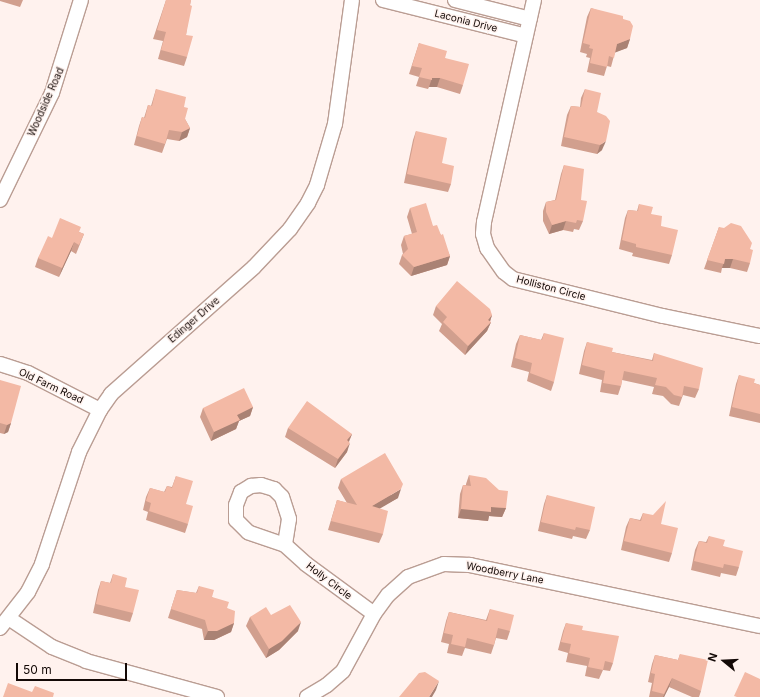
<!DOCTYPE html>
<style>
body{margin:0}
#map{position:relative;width:760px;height:697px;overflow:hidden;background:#fff2ee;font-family:Inter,sans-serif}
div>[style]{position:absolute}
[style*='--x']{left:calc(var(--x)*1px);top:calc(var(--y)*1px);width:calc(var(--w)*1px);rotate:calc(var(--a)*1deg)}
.roads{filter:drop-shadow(1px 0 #ba9d93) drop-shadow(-1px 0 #ba9d93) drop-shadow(0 1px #ba9d93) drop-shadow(0 -1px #ba9d93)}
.minor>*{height:14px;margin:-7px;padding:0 7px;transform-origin:7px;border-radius:7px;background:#fff}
.wall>*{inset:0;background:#d19f8e}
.shaded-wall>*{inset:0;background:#aa8274}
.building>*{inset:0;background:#f3b9a5}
span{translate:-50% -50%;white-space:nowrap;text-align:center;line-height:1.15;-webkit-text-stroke:3px #fff2ee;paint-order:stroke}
.street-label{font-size:10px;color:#130906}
.north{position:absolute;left:704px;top:641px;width:40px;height:40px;-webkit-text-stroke:3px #fff2ee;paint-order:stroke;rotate:288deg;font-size:11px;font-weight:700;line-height:16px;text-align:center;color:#130906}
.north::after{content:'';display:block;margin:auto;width:14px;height:18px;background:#130906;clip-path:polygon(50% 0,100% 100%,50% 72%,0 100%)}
.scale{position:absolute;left:16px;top:663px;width:111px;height:18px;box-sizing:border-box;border:2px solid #130906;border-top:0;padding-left:5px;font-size:12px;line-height:14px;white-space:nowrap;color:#130906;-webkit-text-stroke:3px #fff2ee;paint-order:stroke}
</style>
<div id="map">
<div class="roads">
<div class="minor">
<i style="--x:383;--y:0;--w:147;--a:14.1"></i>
<i style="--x:455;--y:0;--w:77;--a:14.2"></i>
<i style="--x:534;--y:0;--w:228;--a:102.7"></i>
<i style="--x:484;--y:222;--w:12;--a:95"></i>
<i style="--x:483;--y:234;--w:15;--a:74"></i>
<i style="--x:487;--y:248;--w:29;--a:55"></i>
<i style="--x:504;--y:272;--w:11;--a:38"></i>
<i style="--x:513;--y:279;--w:154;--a:13.9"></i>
<i style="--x:663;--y:316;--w:99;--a:11.7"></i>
<i style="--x:0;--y:200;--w:119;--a:-64.1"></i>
<i style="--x:52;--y:93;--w:97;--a:-72.7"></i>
<i style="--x:0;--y:364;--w:29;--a:18"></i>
<i style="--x:28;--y:373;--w:81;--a:27.2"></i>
<i style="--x:261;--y:485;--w:14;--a:17"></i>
<i style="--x:274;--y:489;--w:11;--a:45"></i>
<i style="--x:282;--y:497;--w:23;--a:72"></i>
<i style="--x:289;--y:519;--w:26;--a:99"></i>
<i style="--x:285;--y:545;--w:39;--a:-161"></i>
<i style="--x:248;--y:532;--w:17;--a:-135"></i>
<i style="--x:236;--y:520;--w:15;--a:-90"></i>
<i style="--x:236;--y:505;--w:14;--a:-69"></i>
<i style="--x:241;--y:492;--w:12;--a:-31"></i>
<i style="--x:251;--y:486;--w:10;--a:-6"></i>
<i style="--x:285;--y:545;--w:28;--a:42"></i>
<i style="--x:306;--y:564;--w:84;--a:36.3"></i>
<i style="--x:10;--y:619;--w:50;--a:33.7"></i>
<i style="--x:52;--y:647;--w:37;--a:22"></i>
<i style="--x:86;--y:661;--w:136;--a:15.4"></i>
<i style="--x:0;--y:628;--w:46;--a:-52.1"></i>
<i style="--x:28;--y:592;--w:31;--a:-63"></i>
<i style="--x:42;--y:564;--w:118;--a:-71.7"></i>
<i style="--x:79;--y:452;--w:47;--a:-63.4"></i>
<i style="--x:100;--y:410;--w:19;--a:-55"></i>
<i style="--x:111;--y:394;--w:191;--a:-41.6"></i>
<i style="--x:254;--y:267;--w:52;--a:-46.5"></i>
<i style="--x:290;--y:229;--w:32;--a:-55"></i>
<i style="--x:308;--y:203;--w:20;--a:-63"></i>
<i style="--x:317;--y:185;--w:64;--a:-73.6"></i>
<i style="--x:335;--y:124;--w:125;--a:-82.2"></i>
<i style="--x:307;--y:697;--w:23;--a:-31"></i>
<i style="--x:327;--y:685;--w:21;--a:-41"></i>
<i style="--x:343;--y:671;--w:65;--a:-61.5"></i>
<i style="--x:374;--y:614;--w:24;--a:-54"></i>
<i style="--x:388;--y:595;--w:27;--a:-42"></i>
<i style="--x:408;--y:577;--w:38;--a:-20"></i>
<i style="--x:444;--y:564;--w:26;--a:2"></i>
<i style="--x:470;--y:565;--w:296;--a:11.9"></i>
</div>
</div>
<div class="wall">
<i style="clip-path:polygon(0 0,23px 0,20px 7px,0 1px)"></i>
<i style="clip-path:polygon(166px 0,191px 0,190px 5px,186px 35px,187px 57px,184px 66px,158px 59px,163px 41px,153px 39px)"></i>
<i style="clip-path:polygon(591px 8px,623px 19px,630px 39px,627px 48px,615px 52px,611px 67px,607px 66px,604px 76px,587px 72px,590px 58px,586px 57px,587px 54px,580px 52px,587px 17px)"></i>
<i style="clip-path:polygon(419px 43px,445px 58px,463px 85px,460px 94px,437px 87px,429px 87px,428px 89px,416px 86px,419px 77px,409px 74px)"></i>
<i style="clip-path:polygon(156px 89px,184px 107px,185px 119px,190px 128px,187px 137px,179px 141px,167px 139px,162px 153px,134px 145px,139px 126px,142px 117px,144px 118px,148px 105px,151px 106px)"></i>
<i style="clip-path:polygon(585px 89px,597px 112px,602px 150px,597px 154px,561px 146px,567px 115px,571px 106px,580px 107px,581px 98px)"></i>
<i style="clip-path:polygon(416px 131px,442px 163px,451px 184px,448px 192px,404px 183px,413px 140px)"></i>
<i style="clip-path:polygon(564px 165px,581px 200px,583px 221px,579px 230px,574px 229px,573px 232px,563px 230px,549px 234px,543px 221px,543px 211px,546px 202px,555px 200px,561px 174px)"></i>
<i style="clip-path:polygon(639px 204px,651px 214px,661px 226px,672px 255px,669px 264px,632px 256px,633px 253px,619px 249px,625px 218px,628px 210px,637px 211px)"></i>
<i style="clip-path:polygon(410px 208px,433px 226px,441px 235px,450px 256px,447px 265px,411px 276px,399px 264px,402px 255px,403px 254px,401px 245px,404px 236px,412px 234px,407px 217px)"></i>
<i style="clip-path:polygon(719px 227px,750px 249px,750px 263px,747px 272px,730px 268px,722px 268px,721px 273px,704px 269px)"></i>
<i style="clip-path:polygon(79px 232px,84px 234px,76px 254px,71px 251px,59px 277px,35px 267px,38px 258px,52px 238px)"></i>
<i style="clip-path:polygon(436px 306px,492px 315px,490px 322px,491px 322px,487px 331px,465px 355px,439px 331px,442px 324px,433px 315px)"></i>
<i style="clip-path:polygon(544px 333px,554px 382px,551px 391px,527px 381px,529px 372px,511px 367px,516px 344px,520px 335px,541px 340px)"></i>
<i style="clip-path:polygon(587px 342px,612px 352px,652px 360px,654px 353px,699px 389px,695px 398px,683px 395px,679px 406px,671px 404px,663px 396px,652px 394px,654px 387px,622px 380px,621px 386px,618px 395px,600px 392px,602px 380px,579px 374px,584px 351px)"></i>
<i style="clip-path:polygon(739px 375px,754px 383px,760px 385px,760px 423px,729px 416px,736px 384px)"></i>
<i style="clip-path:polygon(0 380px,11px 423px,8px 432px,4px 434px,0 433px)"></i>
<i style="clip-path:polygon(253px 407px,250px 416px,239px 421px,236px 429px,211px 441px,200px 417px,203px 408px)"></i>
<i style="clip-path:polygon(288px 428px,352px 434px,349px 442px,347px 452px,335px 468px,285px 437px)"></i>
<i style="clip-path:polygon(469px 475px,506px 508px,502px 517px,489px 516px,488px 521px,458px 518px,460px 494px,463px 485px,466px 485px,466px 484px)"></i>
<i style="clip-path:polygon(176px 476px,186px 504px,188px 524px,185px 533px,146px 520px,148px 512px,143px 510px,146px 497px,150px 488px,164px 492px,167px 486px,172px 487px)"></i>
<i style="clip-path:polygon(341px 479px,398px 498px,379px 508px,383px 534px,379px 543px,328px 530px,337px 500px,347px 503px,338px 488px)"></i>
<i style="clip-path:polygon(547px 495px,590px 530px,586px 539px,573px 536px,572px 539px,538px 531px,544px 504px)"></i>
<i style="clip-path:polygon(643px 513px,661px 524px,672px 553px,669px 562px,621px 550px,626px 527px,630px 518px,640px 520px)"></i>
<i style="clip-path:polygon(709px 536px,723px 546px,739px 567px,736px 576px,721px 573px,720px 577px,691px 570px,695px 550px,699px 541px,706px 542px)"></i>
<i style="clip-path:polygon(113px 574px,125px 587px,133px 613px,130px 622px,93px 613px,98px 590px,101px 581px,110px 583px)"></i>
<i style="clip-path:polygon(199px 586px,212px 597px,227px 608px,234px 623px,231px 632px,214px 640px,204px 640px,202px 629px,168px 618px,177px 590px,196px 593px)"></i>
<i style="clip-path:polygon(490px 609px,510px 631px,507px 640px,496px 638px,494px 645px,491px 654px,465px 648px,462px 656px,447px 653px,449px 644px,441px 642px,446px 621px,449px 612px,486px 620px)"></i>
<i style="clip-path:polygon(271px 615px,298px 631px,279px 650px,266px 658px,246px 626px,250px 617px)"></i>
<i style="clip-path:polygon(566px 623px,582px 630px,613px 663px,610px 671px,603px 670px,599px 679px,585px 676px,587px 666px,566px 662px,568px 653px,558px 650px,563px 631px)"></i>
<i style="clip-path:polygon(680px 654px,701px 691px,699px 697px,692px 697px,669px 687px,664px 697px,649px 697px,652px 683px,648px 682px,652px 664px,655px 655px,678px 660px)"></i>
</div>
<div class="shaded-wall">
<i style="clip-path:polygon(630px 39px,627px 48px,614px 53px,617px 44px)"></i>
<i style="clip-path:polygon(432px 78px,440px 78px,437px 87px,429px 87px)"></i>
<i style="clip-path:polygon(190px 128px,187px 137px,179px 141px,182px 132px)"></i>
<i style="clip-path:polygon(606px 141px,602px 150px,597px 154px,600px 145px)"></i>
<i style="clip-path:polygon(566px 221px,563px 230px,549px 234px,552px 225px)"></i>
<i style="clip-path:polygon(74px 242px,71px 251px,59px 277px,62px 268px)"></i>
<i style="clip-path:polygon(450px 256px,447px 265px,411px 276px,414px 267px)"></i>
<i style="clip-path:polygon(725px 259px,733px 259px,730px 268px,722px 268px)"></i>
<i style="clip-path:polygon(492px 315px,489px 324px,488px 320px)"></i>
<i style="clip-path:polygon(491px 322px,487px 331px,465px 355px,468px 346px)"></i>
<i style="clip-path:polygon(253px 407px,250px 416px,239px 421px,236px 429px,211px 441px,214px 432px,237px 415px)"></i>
<i style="clip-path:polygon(11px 423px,8px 432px,4px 434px,7px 425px)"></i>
<i style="clip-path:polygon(352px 434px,348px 443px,347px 440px)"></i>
<i style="clip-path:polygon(350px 443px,347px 452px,335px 468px,338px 459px)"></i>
<i style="clip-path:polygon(401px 489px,398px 498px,369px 515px,372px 506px)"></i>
<i style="clip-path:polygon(491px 507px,506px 508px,502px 517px,489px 516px,488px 521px,458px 518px,461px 509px)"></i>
<i style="clip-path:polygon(301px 622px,298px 631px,279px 650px,266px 658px,269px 649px)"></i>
<i style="clip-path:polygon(234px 623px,231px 632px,214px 640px,204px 640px,208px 631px)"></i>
<i style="clip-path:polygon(672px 678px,669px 687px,664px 697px,663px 697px)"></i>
<i style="clip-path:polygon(439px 681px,436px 690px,432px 697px,429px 697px)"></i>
</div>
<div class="building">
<i style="clip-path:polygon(166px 0,191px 0,190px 5px,192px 6px,186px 35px,193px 36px,187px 57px,161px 50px,166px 32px,157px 30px)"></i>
<i style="clip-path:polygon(591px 8px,623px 16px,623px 19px,630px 21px,633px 26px,630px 39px,617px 44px,614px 58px,609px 56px,607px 67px,590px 63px,593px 49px,589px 48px,590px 45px,583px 43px)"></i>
<i style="clip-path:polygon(419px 43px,447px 51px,445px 58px,469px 64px,463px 85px,440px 78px,432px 78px,432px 80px,419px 77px,422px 68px,412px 66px)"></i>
<i style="clip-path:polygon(156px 89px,186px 97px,184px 107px,188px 108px,185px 119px,190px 128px,182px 132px,169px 130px,165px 144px,137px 136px,142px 117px,145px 118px,148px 105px,152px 106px)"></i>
<i style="clip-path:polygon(585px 89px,601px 93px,597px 112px,606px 116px,610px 121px,606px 141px,600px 145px,564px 137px,571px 106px,581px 107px)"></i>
<i style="clip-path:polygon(416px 131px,447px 138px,442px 163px,454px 166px,451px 184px,407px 174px)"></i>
<i style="clip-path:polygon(564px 165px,584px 169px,581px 200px,587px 201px,583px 221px,577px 220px,576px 223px,566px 221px,552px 225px,546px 212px,546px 202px,556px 200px)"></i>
<i style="clip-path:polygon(426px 203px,433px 226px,437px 225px,441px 235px,443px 234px,450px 256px,414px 267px,402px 255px,408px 249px,404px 236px,417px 232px,410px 208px)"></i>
<i style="clip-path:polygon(639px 204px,653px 207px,651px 214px,662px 216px,661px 226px,678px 230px,672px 255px,636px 247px,636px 244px,622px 240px,628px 210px,638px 211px)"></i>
<i style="clip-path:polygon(60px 218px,81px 227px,79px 232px,84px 234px,79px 245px,74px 242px,62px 268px,38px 258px,48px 236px,52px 238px)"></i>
<i style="clip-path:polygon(731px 223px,741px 226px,752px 243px,750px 249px,753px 250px,750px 263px,733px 259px,725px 259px,724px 264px,707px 260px,719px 227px,724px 228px)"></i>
<i style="clip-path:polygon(457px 281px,490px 309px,492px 315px,488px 320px,491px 322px,468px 346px,443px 322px,447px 317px,436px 306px)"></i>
<i style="clip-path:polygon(544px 333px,564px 338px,554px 382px,530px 373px,532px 363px,515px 358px,520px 335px,542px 340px)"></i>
<i style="clip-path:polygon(587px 342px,613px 348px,612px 352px,653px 361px,654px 353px,703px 368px,699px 389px,684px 386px,682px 397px,674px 395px,666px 387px,655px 385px,657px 378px,624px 371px,621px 386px,603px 383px,605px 371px,582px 365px)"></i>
<i style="clip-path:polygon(739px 375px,755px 379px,754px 383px,760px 385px,760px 414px,732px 407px)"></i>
<i style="clip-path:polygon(0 380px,21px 386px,11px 423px,7px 425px,0 423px)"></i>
<i style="clip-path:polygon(244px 388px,253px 407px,237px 415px,240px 420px,214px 432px,203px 408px)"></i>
<i style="clip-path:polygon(307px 401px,352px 434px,347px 440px,350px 443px,338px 459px,288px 428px)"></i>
<i style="clip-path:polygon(385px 453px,403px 484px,401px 489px,372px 506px,388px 511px,383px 534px,331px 521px,337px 500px,357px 505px,341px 479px)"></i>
<i style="clip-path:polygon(469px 475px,486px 478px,499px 490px,508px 491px,506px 508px,491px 507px,491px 512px,461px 509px,463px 485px,471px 486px)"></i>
<i style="clip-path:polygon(176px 476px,193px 481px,186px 504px,193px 506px,188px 524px,149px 511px,151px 503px,146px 501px,150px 488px,165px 492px,167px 486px,172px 488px)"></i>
<i style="clip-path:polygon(547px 495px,595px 507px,590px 530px,576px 527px,575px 530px,541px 522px)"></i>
<i style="clip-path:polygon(666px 501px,661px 524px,678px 528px,672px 553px,624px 541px,630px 518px,641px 521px,643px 513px,653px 515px)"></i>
<i style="clip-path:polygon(709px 536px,725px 540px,723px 546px,743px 551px,739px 567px,724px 564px,723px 568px,694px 561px,699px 541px,707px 543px)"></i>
<i style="clip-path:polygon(113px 574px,127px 578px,125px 587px,139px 590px,133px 613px,96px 604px,101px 581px,111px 583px)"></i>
<i style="clip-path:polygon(199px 586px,214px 590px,212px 597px,229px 602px,227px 608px,235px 611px,234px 623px,217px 631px,208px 631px,205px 620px,171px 609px,177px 590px,197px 593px)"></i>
<i style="clip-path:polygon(290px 605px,301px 622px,282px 641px,269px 649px,250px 617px,266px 607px,271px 615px)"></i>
<i style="clip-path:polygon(490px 609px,514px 615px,510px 631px,498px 628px,494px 645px,467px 638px,465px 647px,451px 644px,453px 635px,444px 633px,449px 612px,487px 621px)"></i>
<i style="clip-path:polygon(566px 623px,583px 626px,582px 630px,619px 636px,613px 663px,605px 661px,603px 670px,588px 667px,590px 658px,569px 653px,571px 644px,561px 642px)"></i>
<i style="clip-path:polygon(680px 654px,708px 660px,701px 691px,672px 678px,664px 694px,652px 691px,655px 674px,651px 673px,655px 655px,678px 660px)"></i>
<i style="clip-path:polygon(425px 672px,439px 681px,429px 697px,399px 697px,419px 673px)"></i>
<i style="clip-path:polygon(745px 672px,760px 679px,760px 697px,737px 697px,734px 696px)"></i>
<i style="clip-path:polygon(8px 683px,32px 692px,35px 686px,54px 693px,53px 697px,3px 697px)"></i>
</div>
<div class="street-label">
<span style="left:466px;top:21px;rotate:14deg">Laconia Drive</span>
<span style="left:46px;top:102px;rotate:-66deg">Woodside Road</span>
<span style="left:551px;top:288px;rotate:15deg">Holliston Circle</span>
<span style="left:194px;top:320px;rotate:-41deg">Edinger Drive</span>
<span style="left:51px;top:386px;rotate:25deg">Old Farm Road</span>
<span style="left:505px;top:573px;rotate:11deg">Woodberry Lane</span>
<span style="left:329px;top:581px;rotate:37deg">Holly Circle</span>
</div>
<div class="north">N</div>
<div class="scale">50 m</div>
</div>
